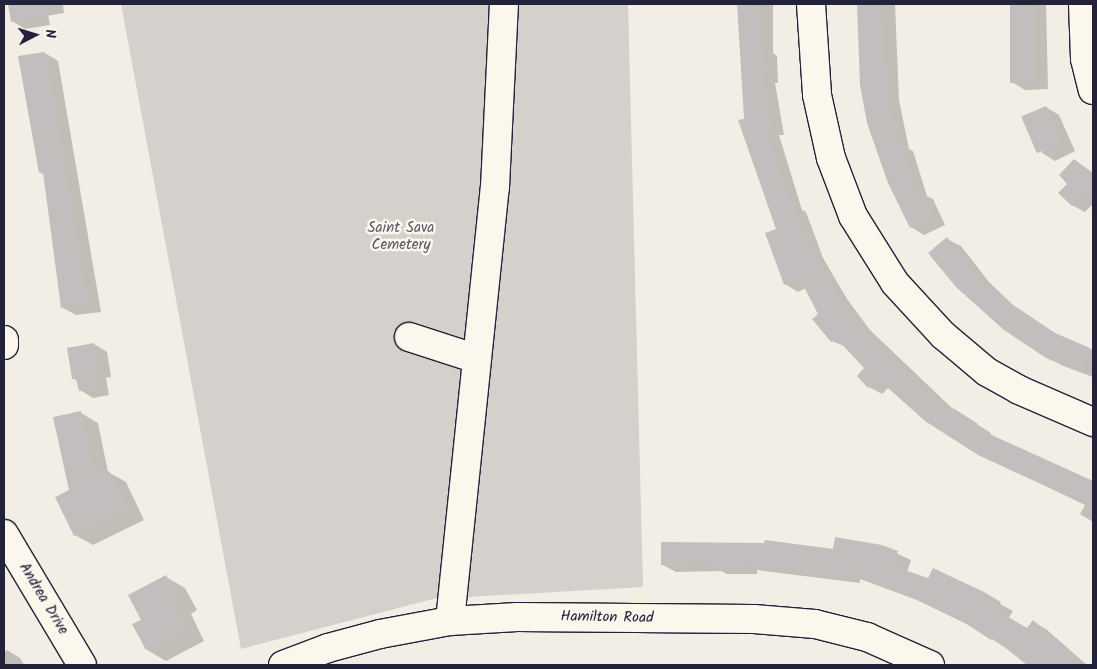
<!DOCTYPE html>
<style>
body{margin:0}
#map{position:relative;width:1097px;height:669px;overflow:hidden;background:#f2eee5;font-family:Kalam,sans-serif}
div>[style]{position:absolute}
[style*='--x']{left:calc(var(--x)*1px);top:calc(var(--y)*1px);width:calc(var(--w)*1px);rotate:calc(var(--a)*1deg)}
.green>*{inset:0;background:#d4d1cc}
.shadow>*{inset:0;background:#0003}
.building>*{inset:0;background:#c2bebe;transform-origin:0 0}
.roads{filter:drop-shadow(1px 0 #22223b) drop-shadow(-1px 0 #22223b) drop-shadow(0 1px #22223b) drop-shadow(0 -1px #22223b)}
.minor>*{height:28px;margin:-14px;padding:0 14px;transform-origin:14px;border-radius:14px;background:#fbf7ec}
span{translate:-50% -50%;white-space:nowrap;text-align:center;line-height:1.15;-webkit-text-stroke:5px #fbf7ec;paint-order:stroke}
.park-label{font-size:15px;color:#575766}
.street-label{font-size:15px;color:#22223b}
.frame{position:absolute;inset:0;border:5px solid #22223b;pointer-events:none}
.north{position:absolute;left:10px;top:10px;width:50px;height:50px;-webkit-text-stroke:4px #fbf7ec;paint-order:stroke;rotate:85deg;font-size:14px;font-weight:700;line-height:20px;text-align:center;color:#22223b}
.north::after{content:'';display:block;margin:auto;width:18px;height:22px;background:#22223b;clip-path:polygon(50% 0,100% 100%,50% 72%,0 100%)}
</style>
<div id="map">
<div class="green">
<i style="clip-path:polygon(121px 4px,628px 4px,643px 587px,433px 599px,241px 649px)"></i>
</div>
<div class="shadow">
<i style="clip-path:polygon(9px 4px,46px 4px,50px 25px,25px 29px,12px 21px)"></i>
<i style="clip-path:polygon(740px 4px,773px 4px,773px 53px,777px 56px,778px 83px,775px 83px,784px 135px,779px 135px,802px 210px,806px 212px,823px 258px,847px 299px,870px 330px,954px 410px,991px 433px,989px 435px,1093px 483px,1093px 522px,1080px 514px,1085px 505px,979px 454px,889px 387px,882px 394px,869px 387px,866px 368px,847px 347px,831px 341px,806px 288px,798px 292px,785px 284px,778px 230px,745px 120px)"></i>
<i style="clip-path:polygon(859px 4px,895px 4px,899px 100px,909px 149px,913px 151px,927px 196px,933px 199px,945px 225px,924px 235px,911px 227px,862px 85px)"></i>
<i style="clip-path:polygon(1012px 4px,1046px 4px,1048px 89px,1025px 90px,1012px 82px)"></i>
<i style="clip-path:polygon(45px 53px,58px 61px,101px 312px,76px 315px,63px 308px,45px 175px,40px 172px)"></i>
<i style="clip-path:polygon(1046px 107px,1059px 115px,1075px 151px,1055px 161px,1042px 153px)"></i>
<i style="clip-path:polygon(1075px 160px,1093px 173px,1093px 204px,1085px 212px,1072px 205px,1069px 184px)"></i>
<i style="clip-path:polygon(947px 239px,961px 246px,989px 282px,1014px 306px,1059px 336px,1093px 350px,1093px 377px,1061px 365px,1004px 329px)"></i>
<i style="clip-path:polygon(94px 344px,107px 352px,111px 377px,106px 378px,109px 395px,93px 398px,80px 390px,78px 381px,74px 379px)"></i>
<i style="clip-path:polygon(81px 413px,98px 423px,108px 472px,126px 482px,144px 520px,93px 545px,75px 535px,70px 491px)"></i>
<i style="clip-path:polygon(881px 546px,911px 560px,907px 572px,929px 580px,934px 569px,1013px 611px,1008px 619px,1027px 629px,1033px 622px,1046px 629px,1087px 665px,1033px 665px,973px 627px,917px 600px,860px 579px,860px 583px,757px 570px,757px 574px,727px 574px,721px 571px,676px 572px,663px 565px)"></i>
<i style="clip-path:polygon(166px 577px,185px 588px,197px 610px,191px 614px,204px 641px,166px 661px,147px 650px)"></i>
<i style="clip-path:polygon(7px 650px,20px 658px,24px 665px,4px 665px,4px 652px)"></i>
</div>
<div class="building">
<i style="clip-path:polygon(8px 4px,63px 4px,64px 13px,11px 22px)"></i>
<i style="clip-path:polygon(737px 4px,759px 4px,760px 47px,764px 47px,765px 76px,763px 76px,771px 128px,766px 128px,790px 204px,793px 203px,811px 252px,813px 251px,834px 290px,857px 321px,951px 412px,953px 408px,978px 424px,976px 428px,1093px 481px,1093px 508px,978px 455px,925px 421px,878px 379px,868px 388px,857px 376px,864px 368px,836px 338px,831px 342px,812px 319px,818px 314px,799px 277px,784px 285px,765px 233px,776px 229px,738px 120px,744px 119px)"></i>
<i style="clip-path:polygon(857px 4px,881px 4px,886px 91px,897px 143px,900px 142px,916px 192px,920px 190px,933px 217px,910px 228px,888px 183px,867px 123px,860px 85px)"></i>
<i style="left:1010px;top:4px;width:24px;height:79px"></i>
<i style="clip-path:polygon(45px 52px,88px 305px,61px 308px,43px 172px,39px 173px,18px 56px)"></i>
<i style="left:1046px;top:106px;width:40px;height:27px;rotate:67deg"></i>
<i style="clip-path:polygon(1074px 159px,1093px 176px,1093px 183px,1072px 206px,1058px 193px,1067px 184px,1059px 175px)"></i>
<i style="clip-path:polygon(947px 237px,975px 273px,1001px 297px,1055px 333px,1090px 348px,1080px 372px,1046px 358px,1004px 330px,956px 287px,928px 253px)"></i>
<i style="clip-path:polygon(94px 343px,99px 370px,94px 371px,96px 388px,79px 391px,76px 379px,72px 379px,67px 348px)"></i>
<i style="clip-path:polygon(81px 411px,95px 478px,109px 471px,128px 510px,74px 536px,55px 497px,69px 490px,53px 417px)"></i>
<i style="clip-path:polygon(835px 537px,882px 545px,898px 551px,893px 566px,928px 578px,933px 568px,984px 592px,1001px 602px,996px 610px,1027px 628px,1033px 620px,1084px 665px,1027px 665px,993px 638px,991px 640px,965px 623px,903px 593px,847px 572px,847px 577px,744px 564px,744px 567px,712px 567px,712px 564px,661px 565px,661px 542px,764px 543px,765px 540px,833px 549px)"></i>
<i style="clip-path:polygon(166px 575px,179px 599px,172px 603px,186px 630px,146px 650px,132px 624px,141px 620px,128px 595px)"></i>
</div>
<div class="roads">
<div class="minor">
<i style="--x:811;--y:4;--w:91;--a:86.2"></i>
<i style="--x:817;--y:95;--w:65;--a:77.5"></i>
<i style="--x:831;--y:158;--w:62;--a:69.2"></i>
<i style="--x:853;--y:216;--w:79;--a:57.9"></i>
<i style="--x:895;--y:283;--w:71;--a:47.3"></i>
<i style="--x:943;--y:335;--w:57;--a:40.1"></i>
<i style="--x:987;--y:372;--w:37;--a:29"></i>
<i style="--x:1019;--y:390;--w:81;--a:23.4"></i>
<i style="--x:1083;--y:4;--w:55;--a:87.9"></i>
<i style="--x:1085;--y:59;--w:32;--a:76"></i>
<i style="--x:409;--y:337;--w:71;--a:17.9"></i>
<i style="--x:4;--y:340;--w:5;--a:90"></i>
<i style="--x:4;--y:534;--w:152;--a:59.2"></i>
<i style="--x:450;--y:621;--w:436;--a:-84.1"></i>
<i style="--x:495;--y:187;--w:183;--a:-87.2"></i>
<i style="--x:283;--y:665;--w:48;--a:-20.7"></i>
<i style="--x:328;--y:648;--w:54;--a:-15.1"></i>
<i style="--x:380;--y:634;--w:71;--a:-10.5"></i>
<i style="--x:450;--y:621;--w:67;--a:-3.4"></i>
<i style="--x:517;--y:617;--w:237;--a:0.5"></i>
<i style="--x:754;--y:619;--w:61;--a:4.7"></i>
<i style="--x:815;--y:624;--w:54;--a:14"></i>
<i style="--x:867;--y:637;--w:69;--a:24"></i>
</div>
</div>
<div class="park-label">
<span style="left:401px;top:237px">Saint Sava<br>Cemetery</span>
</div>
<div class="street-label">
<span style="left:43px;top:599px;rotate:59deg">Andrea Drive</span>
<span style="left:607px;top:618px;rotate:1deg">Hamilton Road</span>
</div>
<div class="frame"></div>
<div class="north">N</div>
</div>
